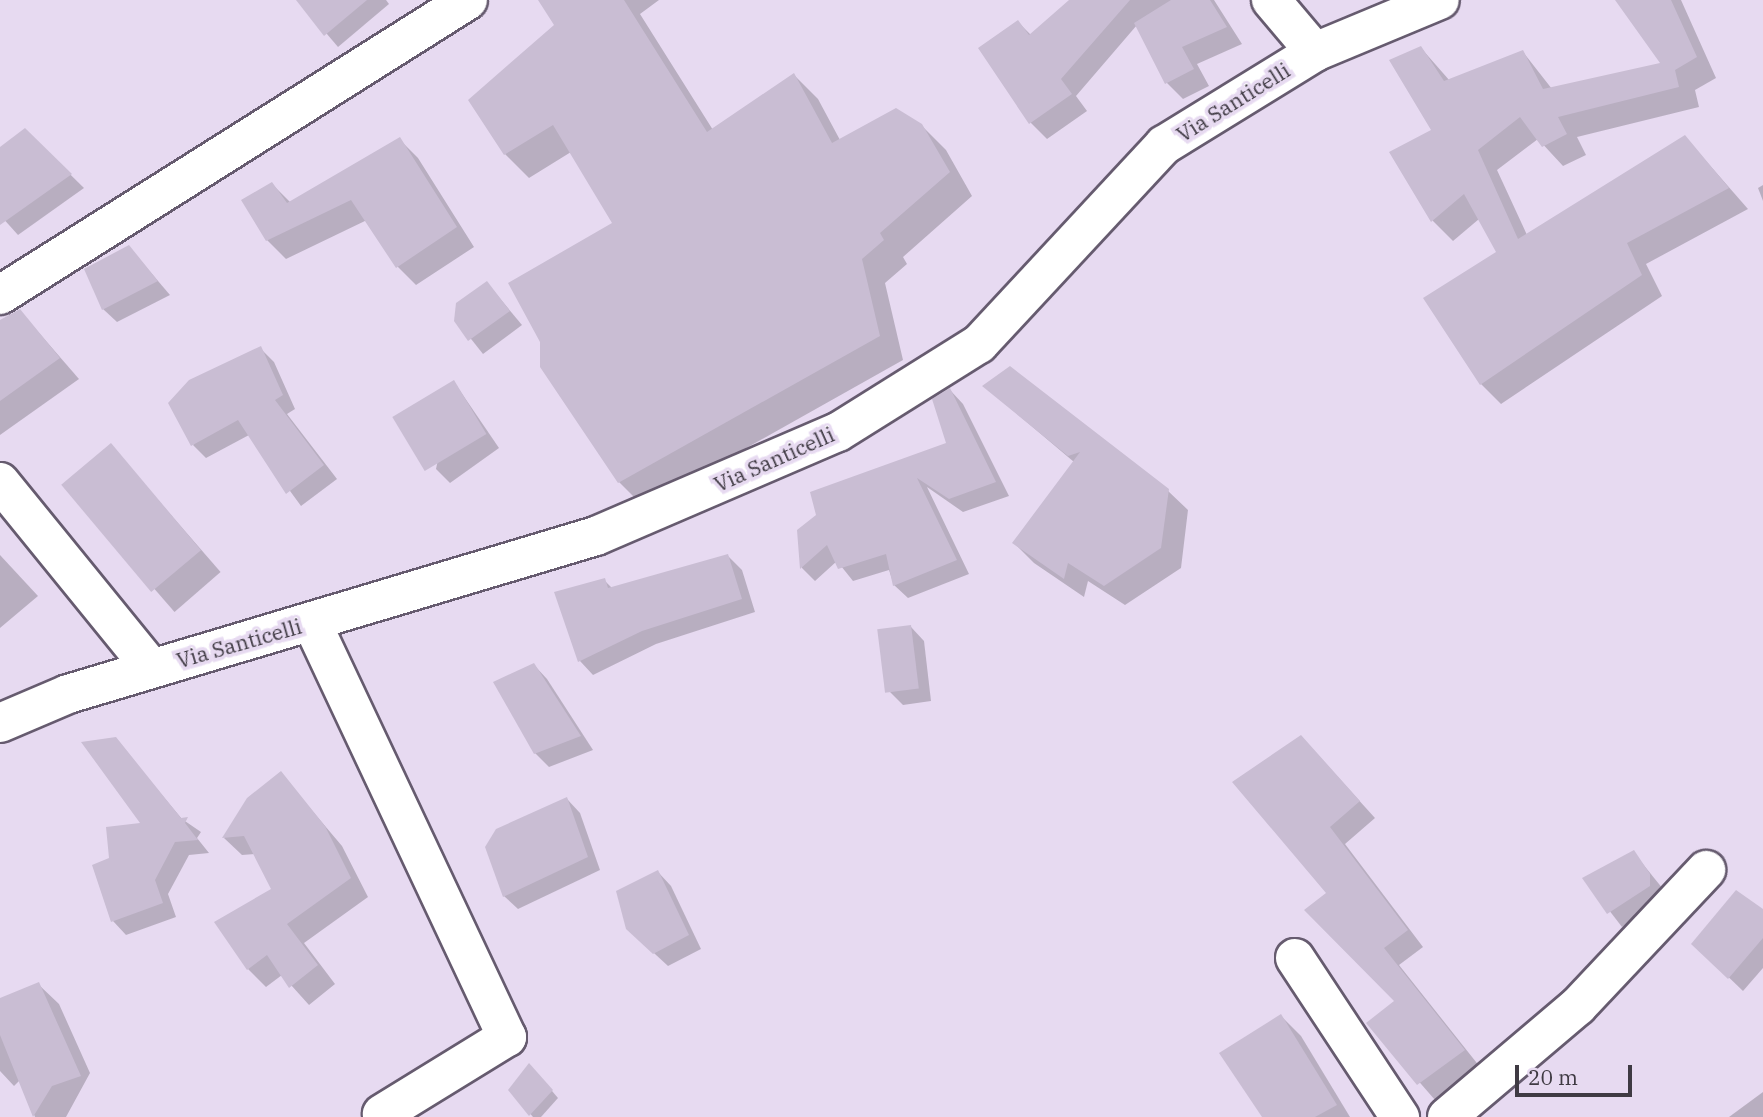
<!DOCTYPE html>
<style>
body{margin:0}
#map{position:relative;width:1763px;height:1117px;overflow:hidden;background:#e7daf1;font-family:"IBM Plex Serif",serif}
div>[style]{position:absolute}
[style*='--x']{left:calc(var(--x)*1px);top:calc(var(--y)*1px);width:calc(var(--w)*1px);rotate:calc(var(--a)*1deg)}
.shadow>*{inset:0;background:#0003;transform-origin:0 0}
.building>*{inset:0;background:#c9bdd3;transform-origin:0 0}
.roads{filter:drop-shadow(2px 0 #665b6f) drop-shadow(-2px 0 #665b6f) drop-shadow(0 2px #665b6f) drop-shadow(0 -2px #665b6f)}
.minor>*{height:38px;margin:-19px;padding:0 19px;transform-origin:19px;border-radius:19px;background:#fff}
span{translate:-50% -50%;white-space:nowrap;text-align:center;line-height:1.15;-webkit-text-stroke:7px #e7daf1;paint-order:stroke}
.street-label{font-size:21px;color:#3f3a43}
.scale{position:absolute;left:1515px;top:1065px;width:117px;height:32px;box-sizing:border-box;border:4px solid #3f3a43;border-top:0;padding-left:9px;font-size:21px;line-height:24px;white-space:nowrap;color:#3f3a43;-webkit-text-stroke:5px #e7daf1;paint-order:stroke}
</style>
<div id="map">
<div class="shadow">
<i style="clip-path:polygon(298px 0,386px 0,389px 4px,338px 47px)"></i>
<i style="clip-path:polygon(541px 0,659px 0,640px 14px,713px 130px,794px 75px,818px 99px,840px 140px,921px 125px,946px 150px,972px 196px,903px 257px,907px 264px,885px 283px,903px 360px,643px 506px,619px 482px,614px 224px,571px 152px,529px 178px,505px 154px,557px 26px)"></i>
<i style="clip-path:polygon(1071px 0,1214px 0,1242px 44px,1197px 64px,1209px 86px,1183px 99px,1167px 83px,1137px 25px,1076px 96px,1087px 111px,1047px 139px,1031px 123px,1018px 22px,1032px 36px)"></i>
<i style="clip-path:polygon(1617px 0,1681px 0,1716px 78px,1695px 90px,1699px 107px,1577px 137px,1586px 155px,1563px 166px,1538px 139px,1497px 170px,1527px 235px,1685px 137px,1748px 209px,1646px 264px,1662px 296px,1501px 404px,1481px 384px,1498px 253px,1479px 219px,1453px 241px,1433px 221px,1392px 153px,1434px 131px,1421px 48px,1450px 81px,1523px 52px,1552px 89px,1662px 64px)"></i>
<i style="clip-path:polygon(25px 130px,84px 188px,18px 235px,0 215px,0 149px)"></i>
<i style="clip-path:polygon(399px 139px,418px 158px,474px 247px,416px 285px,398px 267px,367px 220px,286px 259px,267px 240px,272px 184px,291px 203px)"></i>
<i style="clip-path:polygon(1763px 185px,1763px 201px,1758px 188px)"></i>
<i style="clip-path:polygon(129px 247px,170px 295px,117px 322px,103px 309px)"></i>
<i style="clip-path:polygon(487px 283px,522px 325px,483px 354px,456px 320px)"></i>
<i style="clip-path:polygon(20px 311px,79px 379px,0 435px,0 322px)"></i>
<i style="clip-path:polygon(260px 348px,274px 362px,295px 409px,287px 414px,337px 479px,301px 506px,249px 435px,206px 458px,193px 445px)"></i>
<i style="clip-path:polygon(454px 382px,499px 448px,450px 483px,436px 469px)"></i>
<i style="clip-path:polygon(984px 386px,1167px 490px,1188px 510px,1181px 568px,1125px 605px,1088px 581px,1084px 597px,1034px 563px,1014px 543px,1074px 462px)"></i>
<i style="clip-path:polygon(950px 390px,963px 404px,1009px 496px,963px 512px,927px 487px,969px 574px,908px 598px,894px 585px,889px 570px,853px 581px,837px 561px,815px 581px,802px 568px,799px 531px,948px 444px)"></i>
<i style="left:111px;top:446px;width:167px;height:61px;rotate:49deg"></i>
<i style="clip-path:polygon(0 555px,38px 596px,0 628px)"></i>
<i style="clip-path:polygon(728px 556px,742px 570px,755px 612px,656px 644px,593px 675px,580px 661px,556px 593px,604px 580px,613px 589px)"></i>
<i style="clip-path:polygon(911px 627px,924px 641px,931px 701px,903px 705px,890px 692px)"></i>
<i style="clip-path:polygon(534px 665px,547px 679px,593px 750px,549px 767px,535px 753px)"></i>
<i style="clip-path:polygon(115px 739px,182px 819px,201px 832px,197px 838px,209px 853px,189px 855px,168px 894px,176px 917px,126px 935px,113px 921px,111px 859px,144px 824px)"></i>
<i style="clip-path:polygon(1317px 754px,1375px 818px,1345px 844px,1423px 947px,1399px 965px,1480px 1067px,1435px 1100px,1368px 1023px,1396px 1001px,1329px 893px)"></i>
<i style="clip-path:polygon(281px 774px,342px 846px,368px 897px,304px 943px,335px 984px,309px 1005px,282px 975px,266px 987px,248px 969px,273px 890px,255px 854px,242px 855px,224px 838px)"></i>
<i style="clip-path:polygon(567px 799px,580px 813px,600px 870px,518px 909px,504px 896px)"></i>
<i style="clip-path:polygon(1634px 853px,1663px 889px,1663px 900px,1622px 927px,1585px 879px)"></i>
<i style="clip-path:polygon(658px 872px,671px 886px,701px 949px,668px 966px,642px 942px)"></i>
<i style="clip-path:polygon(1763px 911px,1763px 968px,1743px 991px,1694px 944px)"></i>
<i style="clip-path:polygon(38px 984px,59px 1004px,90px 1073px,66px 1117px,35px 1117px,20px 1080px,14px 1086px,0 1071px,0 1000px)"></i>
<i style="clip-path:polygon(1281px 1016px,1301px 1036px,1350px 1117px,1264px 1117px)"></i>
<i style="clip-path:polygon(535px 1071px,558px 1098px,541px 1117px,533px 1117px,510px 1090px)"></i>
<i style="clip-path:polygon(1763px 1092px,1763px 1117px,1729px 1117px)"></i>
</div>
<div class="building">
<i style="clip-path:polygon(296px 0,367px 0,324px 36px)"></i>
<i style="clip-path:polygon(538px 0,624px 0,707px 132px,794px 73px,832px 143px,896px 108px,922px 124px,950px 172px,880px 233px,884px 240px,862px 259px,880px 336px,618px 483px,540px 367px,540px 342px,508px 283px,612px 223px,553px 125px,504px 155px,468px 100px,554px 25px)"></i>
<i style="clip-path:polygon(1069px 0,1130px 0,1061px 79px,1072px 94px,1029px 124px,978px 48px,1018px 20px,1029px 35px)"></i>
<i style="clip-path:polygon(1171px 0,1210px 0,1227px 27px,1182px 47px,1194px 69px,1165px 84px,1134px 23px)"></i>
<i style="clip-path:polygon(1615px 0,1671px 0,1697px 57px,1675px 70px,1679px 87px,1558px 117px,1567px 134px,1542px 147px,1520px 117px,1478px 150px,1518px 239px,1685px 135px,1729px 188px,1627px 243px,1642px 275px,1480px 385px,1423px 298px,1496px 252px,1464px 194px,1431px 222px,1389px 152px,1431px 130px,1389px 60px,1421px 46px,1444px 81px,1523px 50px,1543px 89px,1660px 63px)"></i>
<i style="clip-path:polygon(25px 128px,72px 174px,0 225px,0 147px)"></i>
<i style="clip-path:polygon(400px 137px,457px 227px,396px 268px,351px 200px,266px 241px,241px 200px,272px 182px,287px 203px)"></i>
<i style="clip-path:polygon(129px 245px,158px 281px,102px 310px,84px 269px)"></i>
<i style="clip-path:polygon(487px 281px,510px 311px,468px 341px,454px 321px,456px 303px)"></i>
<i style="clip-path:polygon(20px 309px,60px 358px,0 401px,0 320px)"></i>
<i style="clip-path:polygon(261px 346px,283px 395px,275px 400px,324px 465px,286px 494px,238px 420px,191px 446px,168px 403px,189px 380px)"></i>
<i style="clip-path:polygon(1010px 366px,1169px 489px,1161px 548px,1104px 586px,1068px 563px,1064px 579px,1012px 543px,1080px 452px,1068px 456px,982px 386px)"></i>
<i style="left:454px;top:380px;width:63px;height:72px;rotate:59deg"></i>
<i style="clip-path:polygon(950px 388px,996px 482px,949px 499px,917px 478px,957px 560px,893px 586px,886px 554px,838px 569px,827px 545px,800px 569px,797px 530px,816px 515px,810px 492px,946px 443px,932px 399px)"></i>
<i style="left:111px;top:443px;width:140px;height:65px;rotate:50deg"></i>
<i style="clip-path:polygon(728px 554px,742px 599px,642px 631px,578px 662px,554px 592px,605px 578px,608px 588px)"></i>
<i style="left:911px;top:625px;width:64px;height:34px;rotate:83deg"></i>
<i style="clip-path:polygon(534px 663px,581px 736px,534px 754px,493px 682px)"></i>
<i style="clip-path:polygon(1301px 735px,1360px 801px,1330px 827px,1408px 930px,1384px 948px,1465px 1050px,1417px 1085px,1366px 1023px,1394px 1001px,1304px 910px,1326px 893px,1232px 782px)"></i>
<i style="clip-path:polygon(116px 737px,181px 818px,188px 817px,185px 823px,198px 840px,175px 842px,155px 880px,163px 903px,111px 922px,92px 865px,109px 858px,106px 827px,140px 823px,81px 742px)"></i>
<i style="clip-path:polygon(281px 771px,325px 826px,351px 878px,287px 924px,318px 965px,289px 988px,267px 955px,247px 970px,214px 922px,271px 889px,244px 836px,222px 838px,247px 798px)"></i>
<i style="clip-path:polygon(567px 797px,588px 857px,503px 897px,485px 847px,496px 829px)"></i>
<i style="clip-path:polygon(1634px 850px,1650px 874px,1650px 886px,1607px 914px,1582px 878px)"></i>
<i style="clip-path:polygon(658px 870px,689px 935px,653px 954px,626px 929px,616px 891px)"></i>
<i style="clip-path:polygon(1736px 890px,1763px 909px,1763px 938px,1728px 979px,1691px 944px)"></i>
<i style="clip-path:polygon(39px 982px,81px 1076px,52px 1086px,33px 1117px,0 1035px,0 998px)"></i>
<i style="clip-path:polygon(1281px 1014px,1337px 1105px,1315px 1117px,1262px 1117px,1219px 1053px)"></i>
<i style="clip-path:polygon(529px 1063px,553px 1090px,529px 1116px,508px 1090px)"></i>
</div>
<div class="roads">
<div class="minor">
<i style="--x:1271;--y:0;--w:68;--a:49.8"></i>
<i style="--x:0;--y:295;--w:553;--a:-32.22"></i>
<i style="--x:0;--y:482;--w:240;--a:50.9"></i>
<i style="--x:312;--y:623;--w:458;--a:64.8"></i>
<i style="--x:507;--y:1037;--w:147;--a:148.4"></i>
<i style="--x:0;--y:723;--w:74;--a:-23.1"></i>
<i style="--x:68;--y:694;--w:551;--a:-16.66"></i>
<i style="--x:596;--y:536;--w:263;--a:-23.3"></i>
<i style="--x:838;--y:432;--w:166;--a:-32"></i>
<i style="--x:979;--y:344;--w:272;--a:-47.1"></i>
<i style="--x:1164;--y:145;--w:177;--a:-31.6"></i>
<i style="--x:1315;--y:52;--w:135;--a:-22.6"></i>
<i style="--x:1295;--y:958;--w:191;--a:56.6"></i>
<i style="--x:1447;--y:1117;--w:172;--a:-40.3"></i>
<i style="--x:1578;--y:1006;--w:187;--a:-46.7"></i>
</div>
</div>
<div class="street-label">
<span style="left:1233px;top:102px;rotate:-32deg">Via Santicelli</span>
<span style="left:774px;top:459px;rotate:-24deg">Via Santicelli</span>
<span style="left:239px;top:643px;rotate:-16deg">Via Santicelli</span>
</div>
<div class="scale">20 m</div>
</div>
